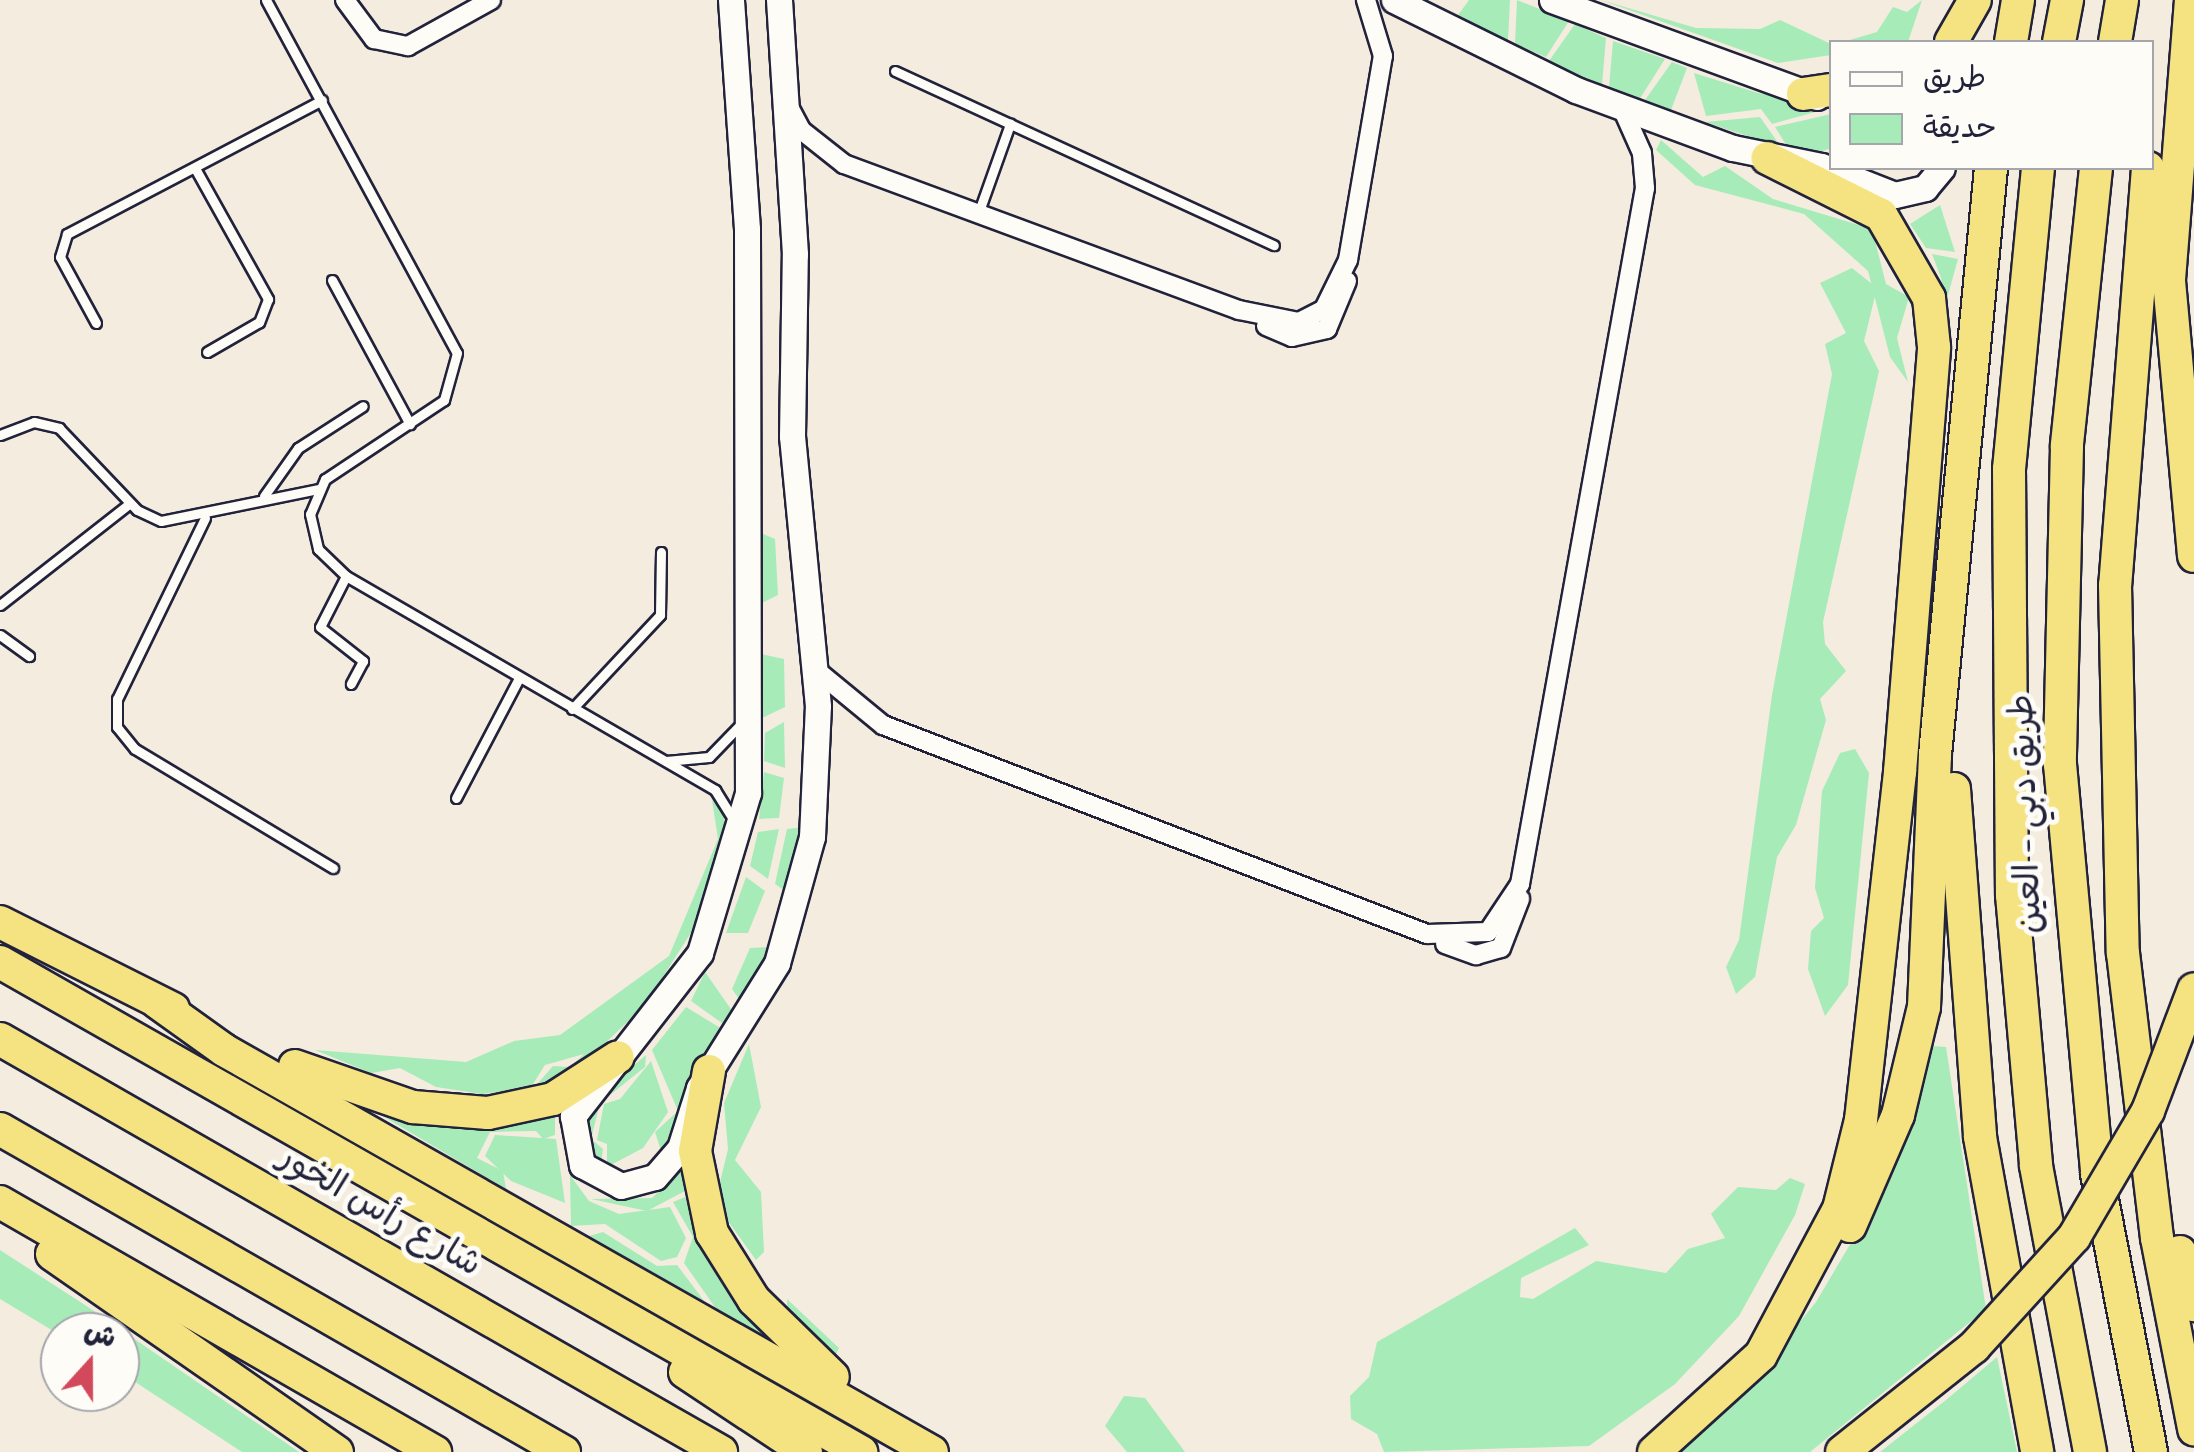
<!DOCTYPE html>
<meta charset="utf-8">
<style>
body{margin:0}
#map{position:relative;width:2194px;height:1452px;overflow:hidden;background:#f3ecdf;font-family:Mynerve,"Playpen Sans Arabic",sans-serif}
div>[style]{position:absolute}
[style*='--x']{left:calc(var(--x)*1px);top:calc(var(--y)*1px);width:calc(var(--w)*1px);rotate:calc(var(--a)*1deg)}
.green>*{inset:0;background:#a7ecb8}
.roads{filter:drop-shadow(2px 0 #22223b) drop-shadow(-2px 0 #22223b) drop-shadow(0 2px #22223b) drop-shadow(0 -2px #22223b)}
.lane>*{height:9px;margin:-4.5px;padding:0 4.5px;transform-origin:4.5px;border-radius:4.5px;background:#fdfcf7}
.street>*{height:18px;margin:-9px;padding:0 9px;transform-origin:9px;border-radius:9px;background:#fdfcf7}
.secondary>*{height:25px;margin:-12.5px;padding:0 12.5px;transform-origin:12.5px;border-radius:12.5px;background:#fdfcf7}
.highway>*{height:32px;margin:-16px;padding:0 16px;transform-origin:16px;border-radius:16px;background:#f5e382}
.bridges{filter:drop-shadow(2px 0 #22223b) drop-shadow(-2px 0 #22223b) drop-shadow(0 2px #22223b) drop-shadow(0 -2px #22223b)}
.highway-bridge>*{height:32px;margin:-16px;padding:0 16px;transform-origin:16px;border-radius:16px;background:#f5e382}
span{translate:-50% -50%;white-space:nowrap;text-align:center;line-height:1.15;-webkit-text-stroke:10px #fdfcf7;paint-order:stroke}
.street-label{font-size:35px;color:#22223b}
.legend{position:absolute;left:1829px;top:40px;width:325px;height:130px;box-sizing:border-box;background:#fdfcf7;border:2px solid #a5a5ac;margin:0;padding:12px 18px;list-style:none;font-size:30px;color:#22223b}
.legend li{display:flex;align-items:center;gap:20px;height:50px}
.legend b{width:50px;border:2px solid #a5a5ac}
.north{position:absolute;left:40px;top:1312px;width:100px;height:100px;box-sizing:border-box;background:#fdfcf7;border:2px solid #a5a5ac;border-radius:50%;rotate:21deg;font-size:28px;font-weight:700;line-height:40px;text-align:center;color:#22223b}
.north::after{content:'';display:block;margin:auto;width:35px;height:45px;background:#d1495b;clip-path:polygon(50% 0,100% 100%,50% 72%,0 100%)}
</style>
<div id="map">
<div class="green">
<i style="clip-path:polygon(1469px 0,1510px 0,1508px 41px,1458px 15px)"></i>
<i style="clip-path:polygon(1517px 0,1569px 21px,1546px 57px,1515px 44px)"></i>
<i style="clip-path:polygon(1601px 0,1696px 28px,1760px 29px,1780px 20px,1831px 44px,1831px 55px,1778px 63px)"></i>
<i style="clip-path:polygon(1922px 0,1908px 42px,1843px 42px,1877px 32px,1893px 7px,1907px 12px)"></i>
<i style="clip-path:polygon(1575px 24px,1606px 38px,1602px 85px,1549px 61px)"></i>
<i style="clip-path:polygon(1613px 41px,1665px 59px,1639px 100px,1609px 87px)"></i>
<i style="clip-path:polygon(1672px 62px,1687px 68px,1671px 110px,1645px 100px)"></i>
<i style="clip-path:polygon(1694px 73px,1758px 93px,1830px 108px,1772px 124px,1761px 109px,1706px 116px)"></i>
<i style="clip-path:polygon(1831px 114px,1831px 148px,1812px 155px,1788px 148px,1775px 127px)"></i>
<i style="clip-path:polygon(1760px 117px,1781px 147px,1705px 122px)"></i>
<i style="clip-path:polygon(1661px 140px,1703px 177px,1725px 166px,1773px 199px,1872px 229px,1886px 284px,1909px 297px,1897px 338px,1908px 382px,1890px 357px,1868px 271px,1804px 214px,1695px 185px,1656px 150px)"></i>
<i style="clip-path:polygon(1940px 205px,1955px 252px,1926px 248px,1910px 224px)"></i>
<i style="clip-path:polygon(1932px 254px,1958px 259px,1946px 302px,1941px 278px)"></i>
<i style="clip-path:polygon(1852px 268px,1877px 288px,1864px 341px,1879px 371px,1823px 622px,1825px 644px,1846px 671px,1820px 699px,1826px 720px,1796px 825px,1777px 857px,1755px 977px,1736px 994px,1726px 967px,1739px 940px,1772px 695px,1832px 374px,1825px 344px,1846px 333px,1820px 283px)"></i>
<i style="clip-path:polygon(756px 531px,775px 539px,778px 595px,758px 605px)"></i>
<i style="clip-path:polygon(761px 654px,784px 659px,785px 707px,762px 718px)"></i>
<i style="clip-path:polygon(784px 722px,785px 768px,764px 761px,765px 733px)"></i>
<i style="clip-path:polygon(1855px 749px,1869px 773px,1848px 985px,1825px 1016px,1808px 969px,1811px 931px,1824px 918px,1815px 888px,1822px 791px,1840px 753px)"></i>
<i style="clip-path:polygon(764px 772px,784px 778px,779px 818px,759px 819px)"></i>
<i style="clip-path:polygon(712px 800px,723px 811px,726px 832px,692px 931px,645px 1005px,570px 1077px,523px 1096px,486px 1098px,531px 1091px,553px 1066px,570px 1067px,584px 1054px,545px 1065px,531px 1087px,482px 1094px,436px 1087px,400px 1068px,371px 1073px,315px 1050px,466px 1062px,514px 1041px,560px 1035px,669px 956px,718px 839px)"></i>
<i style="clip-path:polygon(805px 827px,791px 895px,775px 884px,787px 829px)"></i>
<i style="clip-path:polygon(779px 829px,768px 879px,750px 866px,758px 832px)"></i>
<i style="clip-path:polygon(746px 877px,765px 891px,748px 933px,726px 933px)"></i>
<i style="clip-path:polygon(772px 947px,744px 1006px,732px 989px,750px 948px)"></i>
<i style="clip-path:polygon(705px 972px,735px 1015px,729px 1028px,691px 1001px)"></i>
<i style="clip-path:polygon(686px 1007px,727px 1032px,662px 1154px,655px 1132px,678px 1111px,652px 1050px)"></i>
<i style="clip-path:polygon(749px 1044px,761px 1107px,735px 1160px,761px 1192px,764px 1252px,756px 1260px,715px 1203px,728px 1149px,724px 1103px)"></i>
<i style="clip-path:polygon(1933px 1046px,1946px 1047px,1986px 1309px,1810px 1452px,1675px 1452px,1731px 1407px,1816px 1302px,1855px 1236px)"></i>
<i style="clip-path:polygon(646px 1055px,645px 1067px,600px 1103px,591px 1139px,603px 1149px,600px 1170px,581px 1128px,598px 1096px)"></i>
<i style="clip-path:polygon(651px 1061px,668px 1112px,643px 1148px,607px 1167px,607px 1144px,597px 1140px,604px 1104px,620px 1099px)"></i>
<i style="clip-path:polygon(555px 1113px,555px 1135px,543px 1139px,536px 1131px,490px 1132px,477px 1158px,503px 1171px,506px 1189px,381px 1115px,502px 1126px)"></i>
<i style="clip-path:polygon(495px 1135px,556px 1139px,565px 1203px,511px 1181px,485px 1156px)"></i>
<i style="clip-path:polygon(681px 1170px,685px 1191px,647px 1211px,591px 1199px,652px 1198px)"></i>
<i style="clip-path:polygon(570px 1175px,589px 1201px,619px 1214px,670px 1207px,686px 1238px,677px 1257px,661px 1261px,605px 1224px,571px 1226px)"></i>
<i style="clip-path:polygon(1790px 1178px,1805px 1184px,1795px 1215px,1739px 1316px,1675px 1384px,1589px 1446px,1384px 1452px,1377px 1434px,1351px 1419px,1350px 1396px,1369px 1377px,1377px 1342px,1575px 1228px,1589px 1245px,1521px 1278px,1520px 1297px,1533px 1299px,1596px 1261px,1666px 1273px,1688px 1249px,1725px 1238px,1711px 1214px,1738px 1187px,1776px 1190px)"></i>
<i style="clip-path:polygon(685px 1197px,696px 1221px,788px 1353px,717px 1310px,684px 1263px,693px 1237px,673px 1202px)"></i>
<i style="clip-path:polygon(603px 1232px,657px 1266px,677px 1265px,705px 1302px,589px 1236px)"></i>
<i style="clip-path:polygon(0 1250px,85px 1305px,299px 1452px,242px 1452px,120px 1372px,120px 1332px,60px 1335px,0 1299px)"></i>
<i style="clip-path:polygon(787px 1299px,839px 1348px,834px 1359px,787px 1315px)"></i>
<i style="clip-path:polygon(1997px 1357px,2017px 1452px,1880px 1452px,1946px 1400px)"></i>
<i style="clip-path:polygon(1124px 1396px,1145px 1398px,1185px 1452px,1127px 1452px,1105px 1426px)"></i>
</div>
<div class="roads">
<div class="lane">
<i style="--x:266;--y:0;--w:401;--a:61.6"></i>
<i style="--x:457;--y:353;--w:49;--a:105.5"></i>
<i style="--x:444;--y:400;--w:143;--a:146.4"></i>
<i style="--x:325;--y:479;--w:38;--a:113"></i>
<i style="--x:310;--y:514;--w:36;--a:77"></i>
<i style="--x:318;--y:549;--w:39;--a:44"></i>
<i style="--x:346;--y:576;--w:427;--a:30.1"></i>
<i style="--x:715;--y:790;--w:36;--a:58"></i>
<i style="--x:895;--y:71;--w:417;--a:24.7"></i>
<i style="--x:196;--y:170;--w:148;--a:60.8"></i>
<i style="--x:268;--y:299;--w:25;--a:111"></i>
<i style="--x:259;--y:322;--w:60;--a:150"></i>
<i style="--x:978;--y:214;--w:96;--a:-70.4"></i>
<i style="--x:332;--y:280;--w:164;--a:61.6"></i>
<i style="--x:96;--y:323;--w:75;--a:-118.6"></i>
<i style="--x:60;--y:257;--w:24;--a:-73"></i>
<i style="--x:67;--y:234;--w:288;--a:-27.7"></i>
<i style="--x:0;--y:435;--w:36;--a:-21"></i>
<i style="--x:34;--y:422;--w:26;--a:13"></i>
<i style="--x:59;--y:428;--w:113;--a:46.4"></i>
<i style="--x:137;--y:510;--w:26;--a:25"></i>
<i style="--x:161;--y:521;--w:160;--a:-11.5"></i>
<i style="--x:264;--y:496;--w:59;--a:-54.7"></i>
<i style="--x:298;--y:448;--w:77;--a:-32.9"></i>
<i style="--x:205;--y:518;--w:201;--a:115.9"></i>
<i style="--x:117;--y:699;--w:28;--a:90"></i>
<i style="--x:117;--y:727;--w:28;--a:51"></i>
<i style="--x:135;--y:749;--w:231;--a:31"></i>
<i style="--x:346;--y:576;--w:57;--a:117"></i>
<i style="--x:320;--y:627;--w:55;--a:38.3"></i>
<i style="--x:363;--y:661;--w:26;--a:118"></i>
<i style="--x:0;--y:605;--w:165;--a:-38.1"></i>
<i style="--x:0;--y:635;--w:36;--a:36"></i>
<i style="--x:572;--y:709;--w:129;--a:-46.9"></i>
<i style="--x:660;--y:615;--w:63;--a:-89.1"></i>
<i style="--x:666;--y:761;--w:43;--a:-5.3"></i>
<i style="--x:709;--y:757;--w:45;--a:-45.9"></i>
<i style="--x:456;--y:798;--w:136;--a:-62.3"></i>
</div>
<div class="street">
<i style="--x:345;--y:0;--w:49;--a:53.4"></i>
<i style="--x:374;--y:39;--w:35;--a:12"></i>
<i style="--x:408;--y:46;--w:95;--a:-29"></i>
<i style="--x:789;--y:107;--w:26;--a:62"></i>
<i style="--x:801;--y:130;--w:55;--a:38.3"></i>
<i style="--x:844;--y:164;--w:421;--a:20.3"></i>
<i style="--x:1239;--y:310;--w:61;--a:11.3"></i>
<i style="--x:1299;--y:322;--w:28;--a:-27"></i>
<i style="--x:1324;--y:309;--w:55;--a:-63.9"></i>
<i style="--x:1348;--y:260;--w:207;--a:-80.3"></i>
<i style="--x:1383;--y:56;--w:59;--a:-106.9"></i>
<i style="--x:1266;--y:326;--w:28;--a:23"></i>
<i style="--x:1292;--y:337;--w:36;--a:-13"></i>
<i style="--x:1327;--y:329;--w:52;--a:-67.4"></i>
<i style="--x:816;--y:670;--w:87;--a:39.4"></i>
<i style="--x:883;--y:725;--w:583;--a:21.02"></i>
<i style="--x:1427;--y:934;--w:61;--a:-1.9"></i>
<i style="--x:1488;--y:932;--w:58;--a:-56.3"></i>
<i style="--x:1520;--y:884;--w:707;--a:-79.82"></i>
<i style="--x:1645;--y:188;--w:35;--a:-95"></i>
<i style="--x:1642;--y:153;--w:49;--a:-114"></i>
<i style="--x:1445;--y:944;--w:33;--a:20"></i>
<i style="--x:1476;--y:955;--w:26;--a:-16"></i>
<i style="--x:1501;--y:948;--w:53;--a:-68.8"></i>
</div>
<div class="secondary">
<i style="--x:731;--y:0;--w:230;--a:86"></i>
<i style="--x:747;--y:229;--w:564;--a:89.9"></i>
<i style="--x:748;--y:793;--w:167;--a:106.7"></i>
<i style="--x:700;--y:953;--w:207;--a:127.9"></i>
<i style="--x:573;--y:1116;--w:50;--a:79.6"></i>
<i style="--x:582;--y:1165;--w:44;--a:28.3"></i>
<i style="--x:621;--y:1186;--w:35;--a:-15"></i>
<i style="--x:655;--y:1177;--w:38;--a:-49"></i>
<i style="--x:680;--y:1148;--w:63;--a:-72.4"></i>
<i style="--x:699;--y:1088;--w:147;--a:-58"></i>
<i style="--x:777;--y:963;--w:131;--a:-74.5"></i>
<i style="--x:812;--y:837;--w:131;--a:-87.4"></i>
<i style="--x:818;--y:706;--w:271;--a:-95.5"></i>
<i style="--x:792;--y:436;--w:182;--a:-89.1"></i>
<i style="--x:795;--y:254;--w:255;--a:-93.6"></i>
<i style="--x:1394;--y:0;--w:203;--a:26.3"></i>
<i style="--x:1576;--y:90;--w:167;--a:20.3"></i>
<i style="--x:1733;--y:148;--w:90;--a:11.6"></i>
<i style="--x:1821;--y:166;--w:79;--a:21.4"></i>
<i style="--x:1895;--y:195;--w:31;--a:-13"></i>
<i style="--x:1925;--y:188;--w:26;--a:-50"></i>
<i style="--x:1552;--y:0;--w:282;--a:20.1"></i>
</div>
<div class="highway">
<i style="--x:2191;--y:0;--w:282;--a:94.5"></i>
<i style="--x:2169;--y:281;--w:276;--a:84.8"></i>
<i style="--x:1951;--y:42;--w:48;--a:-60.3"></i>
<i style="--x:2011;--y:42;--w:43;--a:-80.5"></i>
<i style="--x:2059;--y:42;--w:43;--a:-79.2"></i>
<i style="--x:2115;--y:42;--w:43;--a:-80.5"></i>
<i style="--x:1803;--y:94;--w:29;--a:-8"></i>
<i style="--x:2038;--y:168;--w:302;--a:95.5"></i>
<i style="--x:2009;--y:469;--w:426;--a:89.6"></i>
<i style="--x:2012;--y:895;--w:272;--a:84.9"></i>
<i style="--x:2036;--y:1166;--w:291;--a:79.3"></i>
<i style="--x:2096;--y:168;--w:280;--a:96"></i>
<i style="--x:2067;--y:446;--w:318;--a:91.3"></i>
<i style="--x:2060;--y:764;--w:412;--a:84.8"></i>
<i style="--x:2097;--y:1174;--w:283;--a:79"></i>
<i style="--x:2148;--y:168;--w:418;--a:94.5"></i>
<i style="--x:2115;--y:585;--w:368;--a:88.8"></i>
<i style="--x:2123;--y:953;--w:287;--a:83.2"></i>
<i style="--x:2157;--y:1238;--w:195;--a:79"></i>
<i style="--x:1954;--y:789;--w:349;--a:85.7"></i>
<i style="--x:1980;--y:1137;--w:320;--a:79.7"></i>
<i style="--x:0;--y:922;--w:194;--a:26.7"></i>
<i style="--x:0;--y:962;--w:991;--a:29.64"></i>
<i style="--x:157;--y:1002;--w:82;--a:35.6"></i>
<i style="--x:224;--y:1050;--w:814;--a:29.59"></i>
<i style="--x:0;--y:1039;--w:831;--a:29.8"></i>
<i style="--x:295;--y:1066;--w:125;--a:19.2"></i>
<i style="--x:413;--y:1107;--w:75;--a:4.6"></i>
<i style="--x:488;--y:1113;--w:66;--a:-12.2"></i>
<i style="--x:553;--y:1099;--w:77;--a:-32.9"></i>
<i style="--x:709;--y:1071;--w:81;--a:99.9"></i>
<i style="--x:695;--y:1151;--w:84;--a:78.3"></i>
<i style="--x:712;--y:1233;--w:79;--a:57.9"></i>
<i style="--x:754;--y:1300;--w:110;--a:44.3"></i>
<i style="--x:0;--y:1129;--w:650;--a:29.8"></i>
<i style="--x:0;--y:1202;--w:502;--a:29.89"></i>
<i style="--x:1850;--y:1226;--w:121;--a:-66.6"></i>
<i style="--x:1898;--y:1115;--w:111;--a:-76.5"></i>
<i style="--x:1924;--y:1007;--w:252;--a:-87.5"></i>
<i style="--x:1935;--y:755;--w:590;--a:-84.55"></i>
<i style="--x:2180;--y:1252;--w:55;--a:75.2"></i>
<i style="--x:52;--y:1254;--w:347;--a:34.8"></i>
<i style="--x:685;--y:1372;--w:145;--a:33.5"></i>
<i style="--x:1654;--y:1452;--w:144;--a:-42.2"></i>
<i style="--x:1761;--y:1355;--w:166;--a:-61.9"></i>
<i style="--x:1839;--y:1209;--w:92;--a:-76.1"></i>
<i style="--x:1861;--y:1120;--w:350;--a:-83.6"></i>
<i style="--x:1900;--y:772;--w:426;--a:-85.4"></i>
<i style="--x:1934;--y:347;--w:49;--a:-95.8"></i>
<i style="--x:1929;--y:298;--w:96;--a:-120"></i>
<i style="--x:1881;--y:215;--w:127;--a:-153.4"></i>
</div>
</div>
<div class="bridges">
<div class="highway-bridge">
<i style="--x:1842;--y:1452;--w:169;--a:-38.5"></i>
<i style="--x:1974;--y:1347;--w:149;--a:-47.7"></i>
<i style="--x:2074;--y:1237;--w:146;--a:-59.6"></i>
<i style="--x:2148;--y:1111;--w:130;--a:-69.3"></i>
</div>
</div>
<div class="street-label">
<span style="left:2026px;top:814px;rotate:-92deg">طريق دبي - العين</span>
<span style="left:380px;top:1211px;rotate:30deg">شارع رأس الخور</span>
</div>
<ul class="legend">
<li><b style="height:12px;background:#fdfcf7"></b>طريق</li>
<li><b style="height:28px;background:#a7ecb8"></b>حديقة</li>
</ul>
<div class="north">ش</div>
</div>
